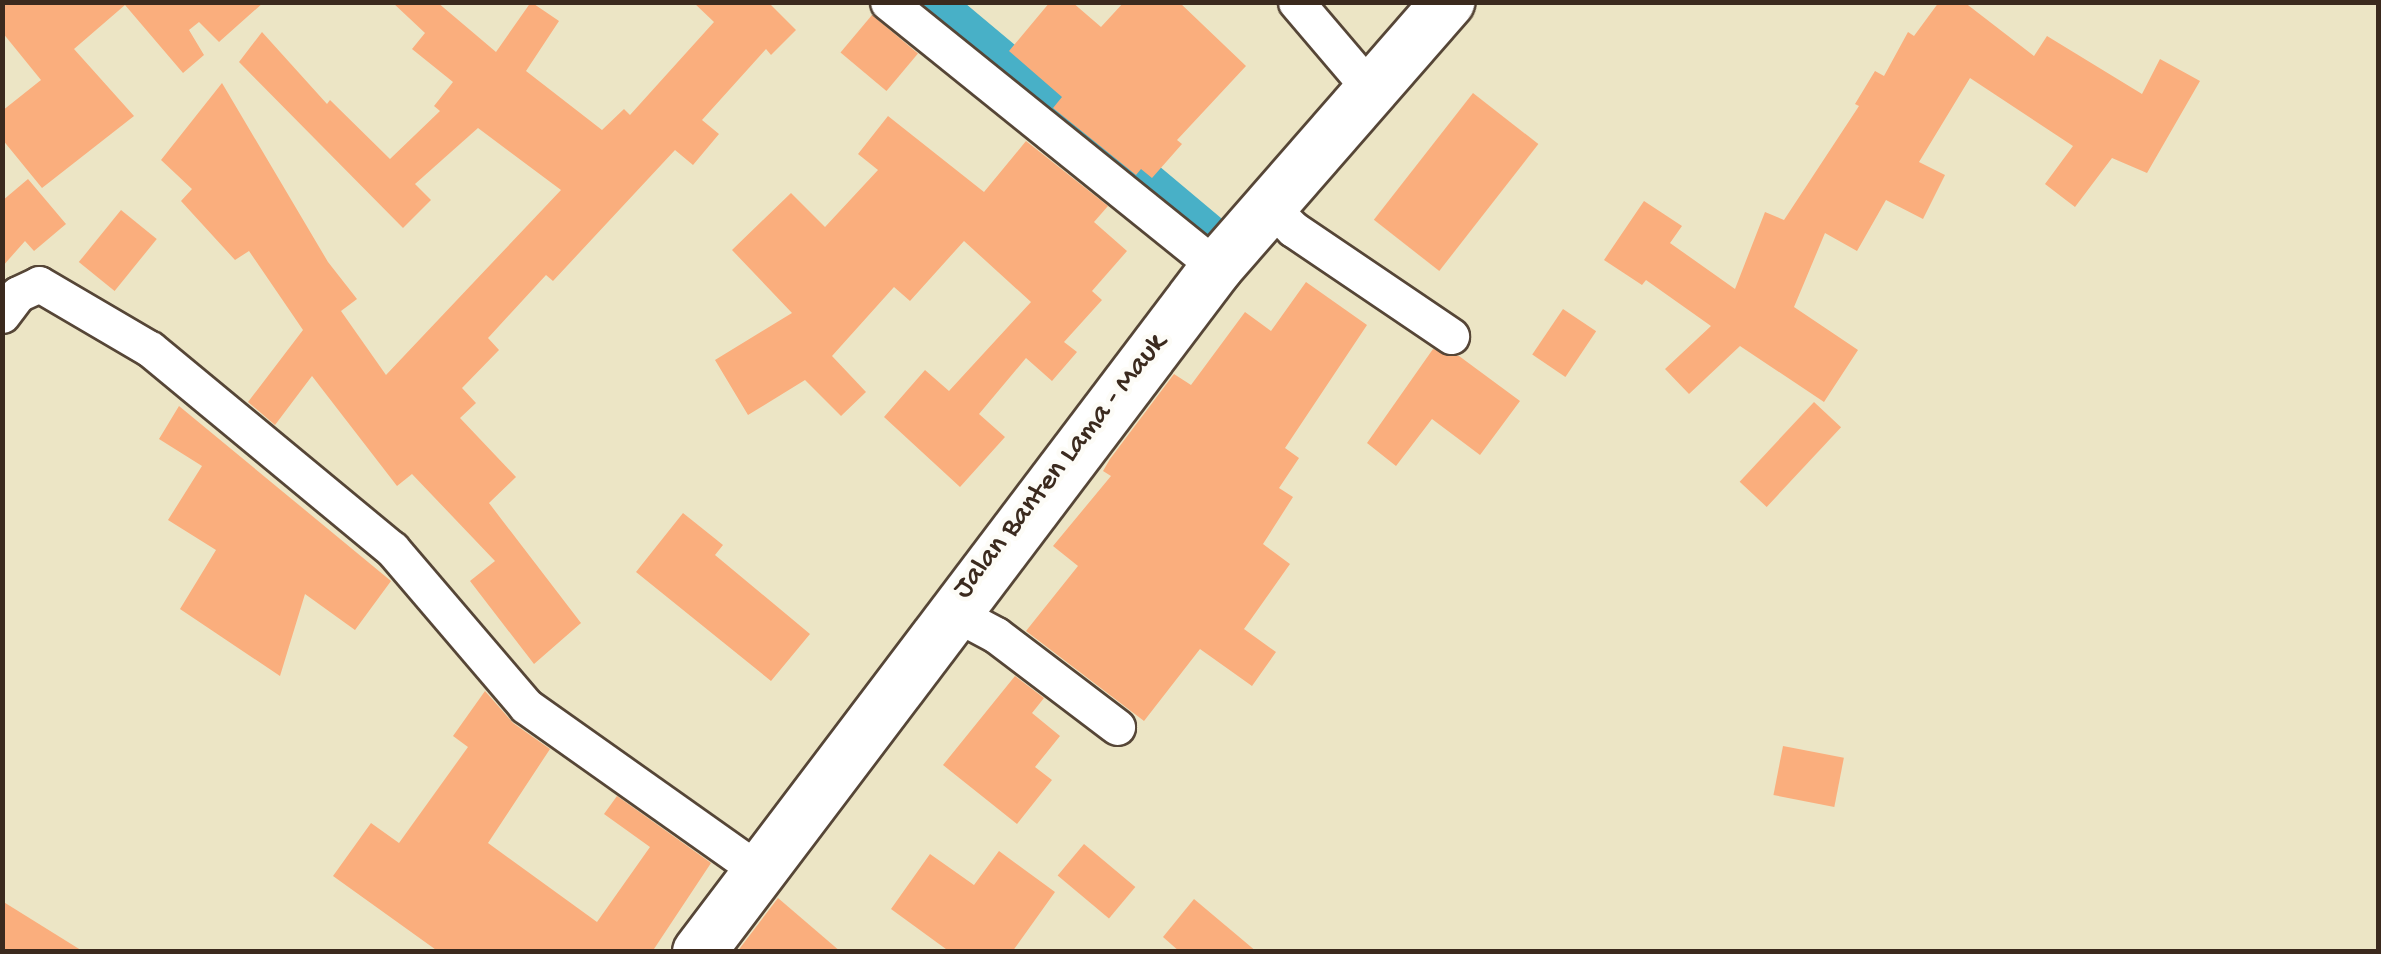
<!DOCTYPE html>
<style>
body{margin:0}
#map{position:relative;width:2381px;height:954px;overflow:hidden;background:#ece5c5;font-family:"Gochi Hand",sans-serif}
div>[style]{position:absolute}
[style*='--x']{left:calc(var(--x)*1px);top:calc(var(--y)*1px);width:calc(var(--w)*1px);rotate:calc(var(--a)*1deg)}
.canal>*{height:42px;margin:-21px;padding:0 21px;transform-origin:21px;border-radius:21px;background:#48b0c7}
.building>*{inset:0;background:#faae7d;transform-origin:0 0}
.roads{filter:drop-shadow(2px 0 #564637) drop-shadow(-2px 0 #564637) drop-shadow(0 2px #564637) drop-shadow(0 -2px #564637)}
.minor>*{height:35px;margin:-17.5px;padding:0 17.5px;transform-origin:17.5px;border-radius:17.5px;background:#fff}
.primary>*{height:52px;margin:-26px;padding:0 26px;transform-origin:26px;border-radius:26px;background:#fff}
span{translate:-50% -50%;white-space:nowrap;text-align:center;line-height:1.15;-webkit-text-stroke:9px #fdfcf7;paint-order:stroke}
.street-label{font-size:30px;color:#3b2a1e}
.frame{position:absolute;inset:0;border:5px solid #3b2a1e;pointer-events:none}
</style>
<div id="map">
<div class="canal">
<i style="--x:931;--y:2;--w:380;--a:40"></i>
</div>
<div class="building">
<i style="clip-path:polygon(2px 2px,264px 2px,219px 42px,199px 22px,189px 30px,204px 55px,183px 73px,125px 5px,74px 49px,134px 116px,42px 188px,2px 139px,2px 111px,41px 80px,2px 32px)"></i>
<i style="clip-path:polygon(392px 2px,437px 2px,496px 52px,531px 2px,559px 21px,526px 71px,602px 130px,624px 109px,630px 115px,714px 22px,693px 2px,768px 2px,796px 30px,771px 55px,766px 49px,702px 120px,719px 134px,693px 165px,675px 150px,553px 281px,546px 275px,488px 338px,499px 350px,462px 388px,476px 403px,460px 418px,516px 477px,489px 503px,581px 623px,534px 664px,470px 581px,495px 561px,412px 474px,397px 486px,312px 376px,275px 425px,248px 402px,303px 330px,249px 251px,235px 260px,181px 201px,192px 189px,161px 160px,222px 83px,328px 262px,357px 299px,341px 311px,386px 375px,561px 190px,478px 128px,415px 184px,431px 200px,403px 228px,239px 62px,262px 32px,327px 104px,330px 100px,390px 159px,440px 111px,434px 106px,453px 82px,412px 49px,425px 33px)"></i>
<i style="clip-path:polygon(1050px 2px,1072px 2px,1101px 27px,1124px 2px,1179px 2px,1246px 66px,1177px 140px,1182px 144px,1152px 178px,1141px 169px,1136px 175px,1053px 108px,1062px 97px,1009px 51px)"></i>
<i style="clip-path:polygon(1939px 2px,1964px 2px,2034px 56px,2047px 36px,2142px 94px,2160px 59px,2200px 81px,2147px 173px,2112px 158px,2075px 207px,2045px 184px,2073px 146px,1970px 78px,1919px 162px,1945px 175px,1923px 219px,1886px 200px,1857px 251px,1825px 233px,1794px 307px,1858px 350px,1824px 402px,1740px 346px,1689px 394px,1665px 369px,1711px 326px,1646px 280px,1642px 285px,1604px 260px,1644px 201px,1682px 226px,1670px 243px,1735px 289px,1765px 212px,1784px 220px,1859px 106px,1855px 104px,1875px 71px,1884px 76px,1908px 32px,1914px 36px)"></i>
<i style="left:872px;top:15px;width:60px;height:49px;rotate:40deg"></i>
<i style="left:1473px;top:93px;width:83px;height:161px;rotate:38deg"></i>
<i style="clip-path:polygon(888px 116px,984px 192px,1026px 141px,1108px 206px,1094px 222px,1127px 251px,1092px 291px,1102px 300px,1064px 342px,1077px 352px,1052px 381px,1026px 358px,979px 414px,1005px 437px,960px 487px,884px 417px,925px 370px,949px 391px,1031px 302px,964px 241px,910px 301px,894px 287px,832px 356px,866px 392px,841px 416px,805px 380px,748px 415px,715px 360px,792px 313px,732px 250px,791px 193px,825px 227px,878px 170px,858px 154px)"></i>
<i style="clip-path:polygon(28px 179px,66px 224px,34px 251px,25px 241px,2px 267px,2px 201px)"></i>
<i style="left:121px;top:210px;width:46px;height:67px;rotate:39deg"></i>
<i style="clip-path:polygon(1306px 282px,1367px 325px,1285px 448px,1299px 458px,1279px 488px,1293px 497px,1263px 544px,1290px 564px,1244px 629px,1276px 652px,1252px 686px,1200px 649px,1144px 721px,1026px 631px,1078px 566px,1053px 546px,1111px 476px,1103px 471px,1110px 459px,1174px 374px,1191px 385px,1245px 312px,1271px 331px)"></i>
<i style="left:1563px;top:309px;width:40px;height:55px;rotate:34deg"></i>
<i style="clip-path:polygon(1433px 349px,1459px 356px,1520px 401px,1480px 455px,1432px 419px,1396px 466px,1367px 443px)"></i>
<i style="left:1814px;top:402px;width:37px;height:109px;rotate:43deg"></i>
<i style="clip-path:polygon(179px 406px,391px 581px,355px 630px,305px 594px,280px 676px,180px 609px,216px 550px,168px 520px,202px 466px,159px 439px)"></i>
<i style="clip-path:polygon(683px 513px,723px 545px,715px 555px,810px 634px,771px 681px,636px 572px)"></i>
<i style="clip-path:polygon(1015px 676px,1044px 698px,1032px 713px,1060px 736px,1035px 767px,1052px 780px,1017px 824px,943px 765px)"></i>
<i style="clip-path:polygon(485px 691px,513px 723px,550px 749px,488px 843px,597px 922px,650px 847px,604px 814px,617px 796px,711px 863px,652px 952px,439px 952px,333px 876px,371px 823px,399px 843px,468px 747px,453px 736px)"></i>
<i style="left:1783px;top:746px;width:62px;height:50px;rotate:11deg"></i>
<i style="left:1084px;top:844px;width:67px;height:41px;rotate:40deg"></i>
<i style="clip-path:polygon(999px 851px,1055px 892px,1012px 952px,950px 952px,891px 909px,930px 854px,974px 885px)"></i>
<i style="clip-path:polygon(778px 898px,841px 952px,737px 952px)"></i>
<i style="clip-path:polygon(1194px 899px,1257px 952px,1180px 952px,1163px 937px)"></i>
<i style="clip-path:polygon(2px 901px,84px 952px,2px 952px)"></i>
</div>
<div class="roads">
<div class="minor">
<i style="--x:888;--y:2;--w:422;--a:38.9"></i>
<i style="--x:1296;--y:2;--w:114;--a:49.6"></i>
<i style="--x:1270;--y:206;--w:33;--a:45"></i>
<i style="--x:1293;--y:229;--w:191;--a:34.1"></i>
<i style="--x:2;--y:315;--w:26;--a:-53"></i>
<i style="--x:18;--y:294;--w:23;--a:-25"></i>
<i style="--x:39;--y:284;--w:129;--a:30.4"></i>
<i style="--x:150;--y:349;--w:314;--a:39.6"></i>
<i style="--x:392;--y:549;--w:206;--a:49.5"></i>
<i style="--x:526;--y:706;--w:286;--a:35.3"></i>
<i style="--x:951;--y:611;--w:51;--a:28.1"></i>
<i style="--x:996;--y:635;--w:152;--a:37.2"></i>
</div>
<div class="primary">
<i style="--x:699;--y:952;--w:859;--a:-52.9"></i>
<i style="--x:1217;--y:267;--w:352;--a:-48.9"></i>
</div>
</div>
<div class="street-label">
<span style="left:1061px;top:467px;rotate:-52deg">Jalan Banten Lama - Mauk</span>
</div>
<div class="frame"></div>
</div>
